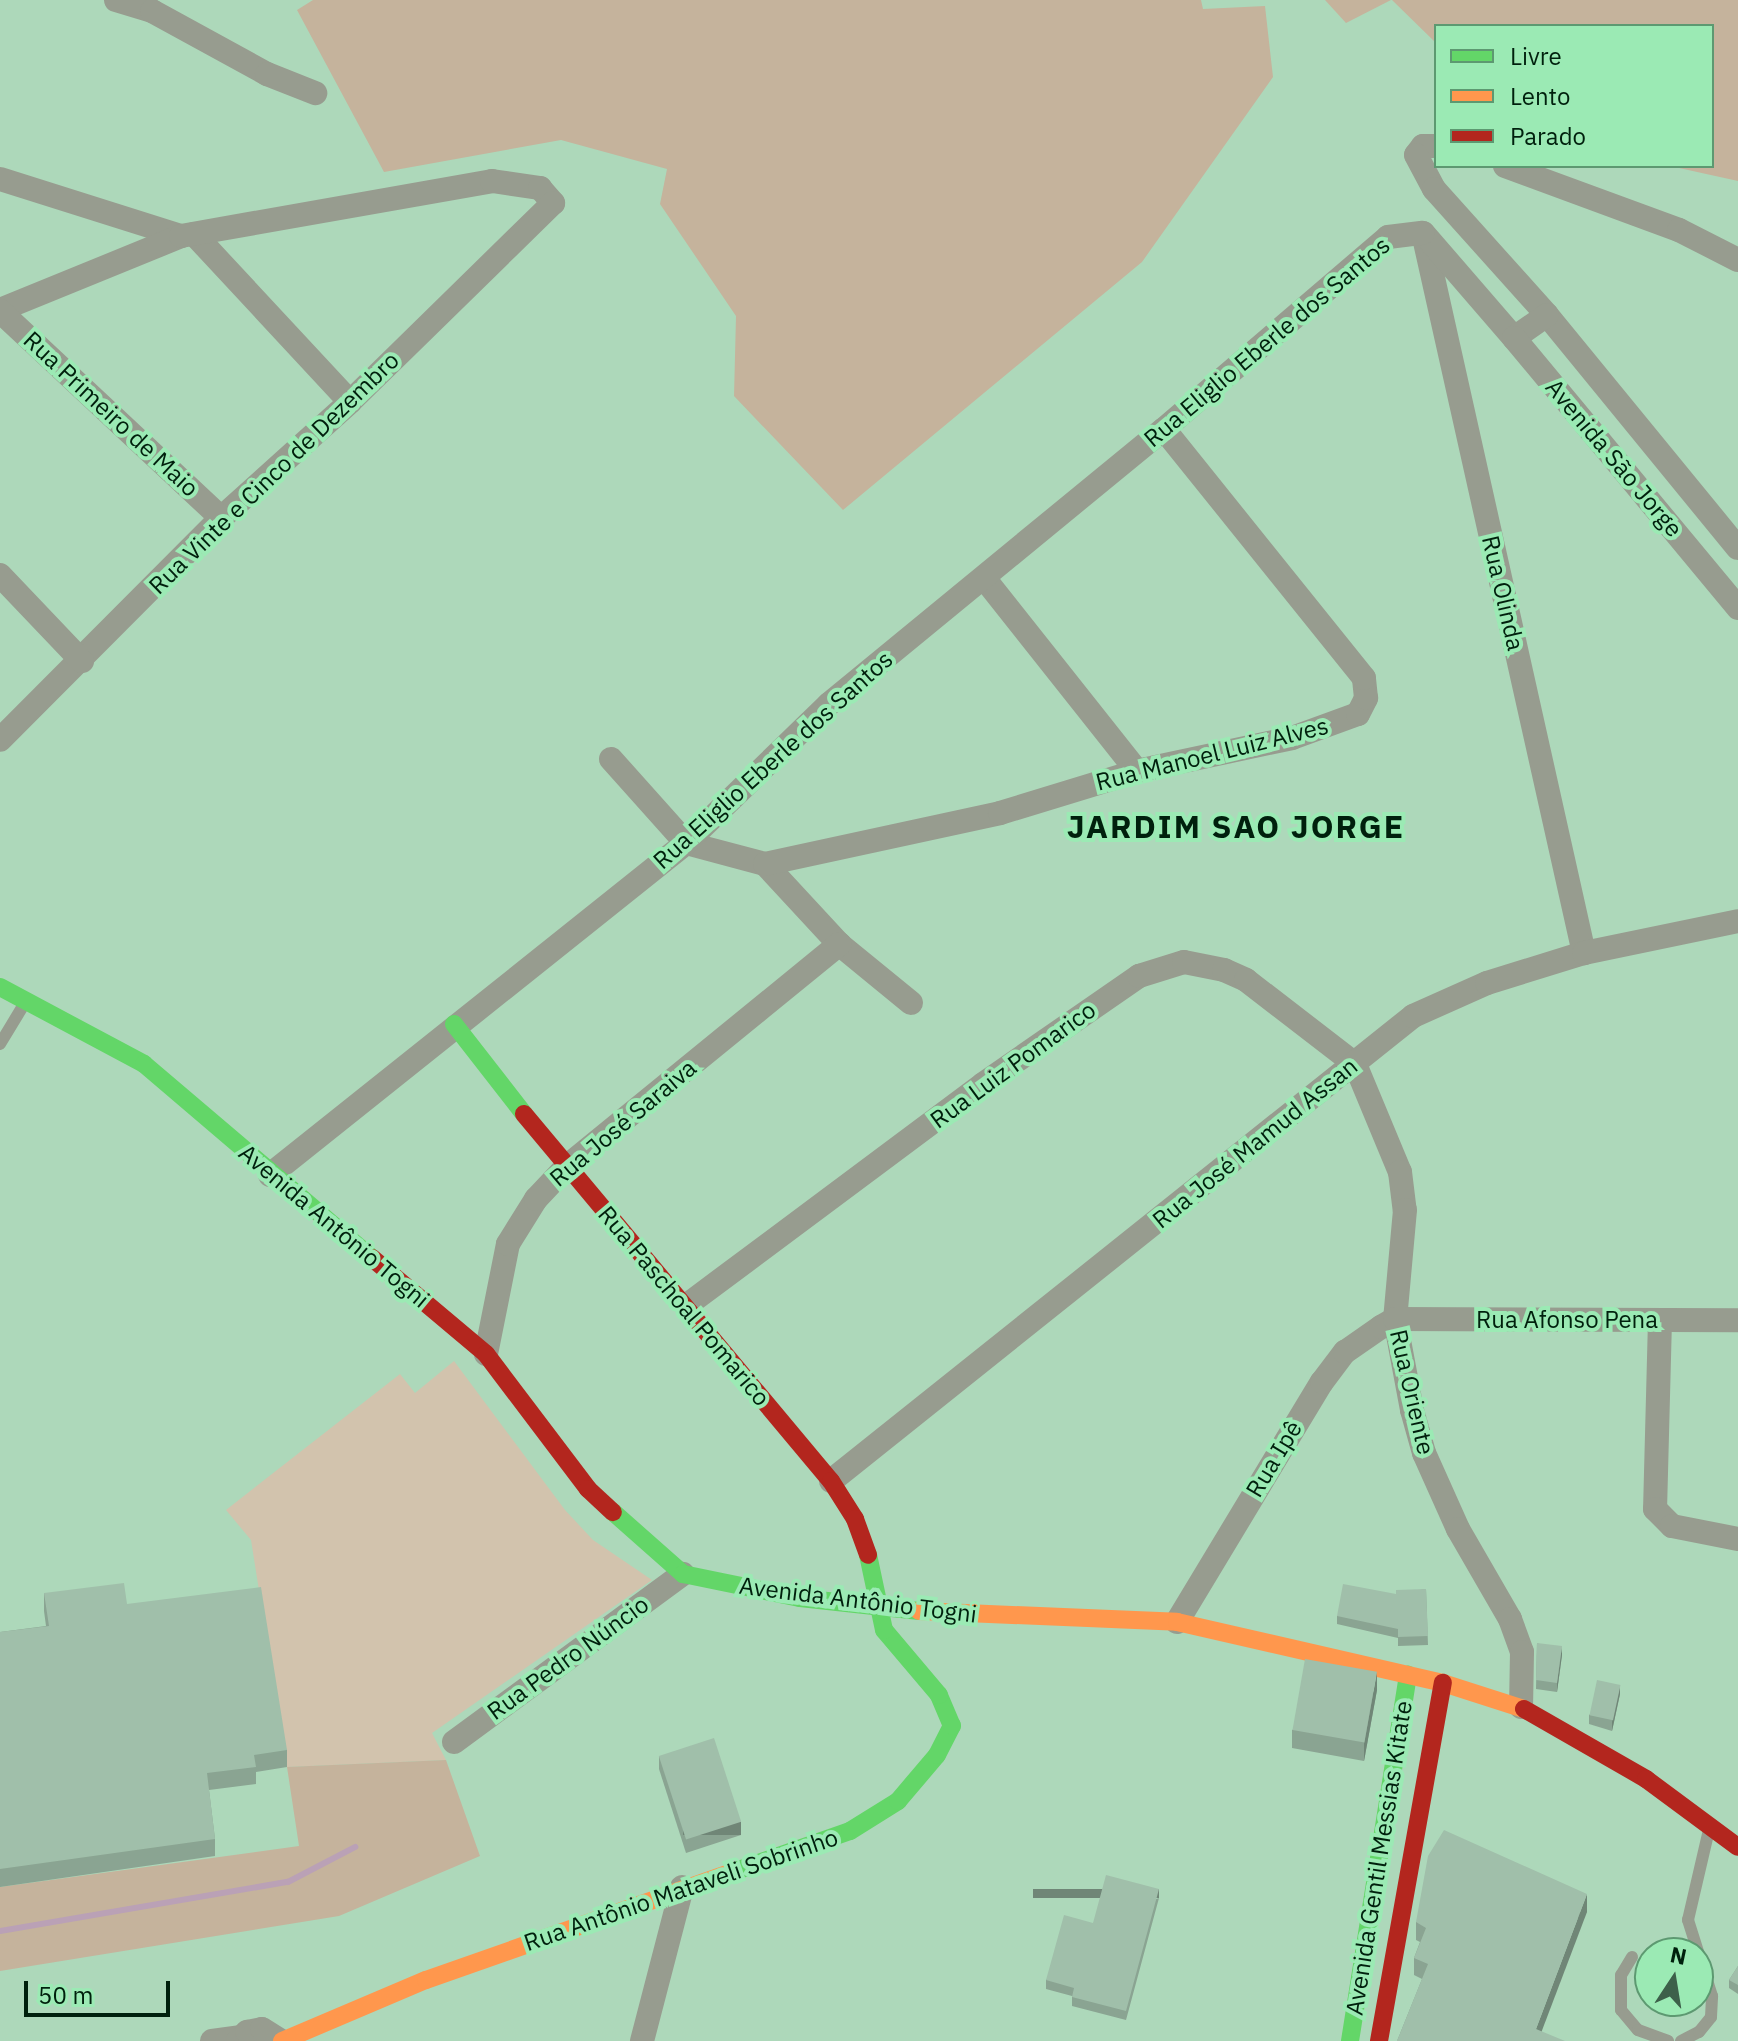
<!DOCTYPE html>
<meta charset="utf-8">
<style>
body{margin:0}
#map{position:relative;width:1738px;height:2041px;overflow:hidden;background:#add8ba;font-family:"IBM Plex Sans",sans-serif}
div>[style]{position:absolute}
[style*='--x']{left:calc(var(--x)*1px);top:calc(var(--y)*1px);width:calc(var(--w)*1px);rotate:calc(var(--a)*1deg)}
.green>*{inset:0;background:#d2c3ad}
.forest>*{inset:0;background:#c5b39c}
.stream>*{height:6px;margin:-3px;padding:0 3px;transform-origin:3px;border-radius:3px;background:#baa1b6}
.lane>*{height:12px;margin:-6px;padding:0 6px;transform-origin:6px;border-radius:6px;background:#979c8f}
.street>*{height:24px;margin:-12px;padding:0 12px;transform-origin:12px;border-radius:12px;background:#979c8f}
.fast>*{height:18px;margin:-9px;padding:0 9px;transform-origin:9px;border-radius:9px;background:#63d668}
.slow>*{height:18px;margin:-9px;padding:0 9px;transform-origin:9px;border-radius:9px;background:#ff974d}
.jam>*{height:18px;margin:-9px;padding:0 9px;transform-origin:9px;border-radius:9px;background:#b3261e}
.wall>*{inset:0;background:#8aa492}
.shaded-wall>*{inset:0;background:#708677;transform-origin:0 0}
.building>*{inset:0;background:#a0bfaa;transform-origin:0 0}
span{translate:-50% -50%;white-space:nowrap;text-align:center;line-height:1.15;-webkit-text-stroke:8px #9beab4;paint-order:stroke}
.street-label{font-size:24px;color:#00200d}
.district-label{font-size:32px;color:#00200d;font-weight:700;letter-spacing:2px}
.legend{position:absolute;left:1434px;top:24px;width:280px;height:144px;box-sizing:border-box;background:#9beab4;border:2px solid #5d9971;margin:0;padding:10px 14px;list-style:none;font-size:24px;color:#00200d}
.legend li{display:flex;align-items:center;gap:16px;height:40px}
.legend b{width:40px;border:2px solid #5d9971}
.north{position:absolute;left:1634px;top:1937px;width:80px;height:80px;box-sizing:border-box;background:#9beab4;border:2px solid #5d9971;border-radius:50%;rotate:12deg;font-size:22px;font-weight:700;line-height:32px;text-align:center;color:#00200d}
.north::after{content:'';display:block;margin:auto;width:28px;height:36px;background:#3d604a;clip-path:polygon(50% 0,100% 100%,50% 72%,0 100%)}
.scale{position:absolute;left:24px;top:1981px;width:146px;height:36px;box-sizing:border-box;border:4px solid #00200d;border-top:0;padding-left:10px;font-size:24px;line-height:28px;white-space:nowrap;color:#00200d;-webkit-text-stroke:6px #9beab4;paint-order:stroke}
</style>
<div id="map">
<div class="green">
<i style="clip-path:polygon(454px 1361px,565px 1510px,593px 1540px,652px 1580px,432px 1733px,446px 1760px,287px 1767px,251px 1540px,226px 1510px,400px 1374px,415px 1393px)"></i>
</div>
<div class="forest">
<i style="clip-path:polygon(313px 0,1201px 0,1203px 9px,1265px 6px,1273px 77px,1142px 262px,843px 510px,734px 396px,736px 316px,660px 204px,667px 169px,561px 140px,384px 172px,297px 10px)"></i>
<i style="clip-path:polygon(1325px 0,1391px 0,1346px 23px)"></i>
<i style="clip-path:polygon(1392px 0,1738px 0,1738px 181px,1670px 166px,1712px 166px,1712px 26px,1436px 26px,1436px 43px)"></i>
<i style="clip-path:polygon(446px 1760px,480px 1856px,339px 1916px,0 1971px,0 1887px,299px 1846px,287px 1767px)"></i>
</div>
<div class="stream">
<i style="--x:0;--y:1931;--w:292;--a:-9.7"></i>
<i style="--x:288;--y:1882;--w:76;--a:-27.6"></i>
</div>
<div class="lane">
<i style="--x:0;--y:1044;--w:50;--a:-58.8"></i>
<i style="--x:1632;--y:1957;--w:21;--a:121"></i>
<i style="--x:1621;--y:1975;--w:35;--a:90"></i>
<i style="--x:1621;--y:2010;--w:26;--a:50"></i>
<i style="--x:1638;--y:2030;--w:32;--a:20"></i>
<i style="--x:1681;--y:2041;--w:20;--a:-27"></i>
<i style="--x:1699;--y:2032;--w:19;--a:-51"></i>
<i style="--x:1711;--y:2017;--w:21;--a:-87"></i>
<i style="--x:1712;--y:1996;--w:80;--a:-107.5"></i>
<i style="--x:1688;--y:1920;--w:92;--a:-76.9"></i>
</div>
<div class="street">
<i style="--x:116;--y:0;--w:38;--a:17"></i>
<i style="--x:152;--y:11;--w:131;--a:28.7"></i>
<i style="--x:267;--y:74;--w:52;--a:21.6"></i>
<i style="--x:1436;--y:146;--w:13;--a:180"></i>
<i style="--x:1423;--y:146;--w:11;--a:128"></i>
<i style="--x:1416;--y:155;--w:38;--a:62"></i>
<i style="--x:1434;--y:189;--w:169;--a:48.1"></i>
<i style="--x:1547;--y:315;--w:301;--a:50.7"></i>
<i style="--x:1505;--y:166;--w:185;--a:20.2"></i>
<i style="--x:1679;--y:230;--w:66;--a:27"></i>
<i style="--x:0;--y:179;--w:190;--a:17.5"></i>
<i style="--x:1423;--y:233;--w:738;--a:77.4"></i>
<i style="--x:194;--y:234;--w:229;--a:47.1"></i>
<i style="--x:1425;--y:235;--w:136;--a:49.2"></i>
<i style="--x:0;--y:310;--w:196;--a:-22.2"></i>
<i style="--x:181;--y:236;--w:316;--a:-10"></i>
<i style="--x:492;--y:181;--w:49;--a:8.3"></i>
<i style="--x:540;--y:188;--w:20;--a:49"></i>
<i style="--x:553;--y:203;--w:284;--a:135.6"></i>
<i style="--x:350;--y:402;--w:173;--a:138"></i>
<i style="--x:221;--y:518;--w:313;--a:134.9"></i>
<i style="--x:0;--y:311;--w:303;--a:43.1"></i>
<i style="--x:1547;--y:315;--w:40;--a:145.1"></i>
<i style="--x:1514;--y:338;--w:351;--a:50.3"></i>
<i style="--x:0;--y:575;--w:119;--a:46.4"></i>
<i style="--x:984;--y:578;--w:246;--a:51.6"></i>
<i style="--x:611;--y:759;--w:113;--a:48.2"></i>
<i style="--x:686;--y:843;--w:82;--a:14.9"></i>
<i style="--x:765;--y:864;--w:109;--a:47.2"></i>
<i style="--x:839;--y:944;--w:93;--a:39.3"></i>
<i style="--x:765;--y:864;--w:240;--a:-12.2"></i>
<i style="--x:1000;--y:813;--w:143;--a:-17"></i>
<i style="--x:1137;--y:771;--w:158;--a:-12"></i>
<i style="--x:1292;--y:738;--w:70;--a:-20"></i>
<i style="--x:1358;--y:714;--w:18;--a:-63"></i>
<i style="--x:1366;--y:698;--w:20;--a:-96"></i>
<i style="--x:1364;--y:678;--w:319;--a:-128.8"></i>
<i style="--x:270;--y:1175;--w:532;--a:-38.59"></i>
<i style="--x:686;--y:843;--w:199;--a:-44.2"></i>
<i style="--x:829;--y:704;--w:433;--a:-39.4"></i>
<i style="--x:1164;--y:429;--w:295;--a:-40.6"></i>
<i style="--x:1388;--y:237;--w:35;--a:-7"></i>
<i style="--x:687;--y:1305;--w:369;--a:-36.7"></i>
<i style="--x:983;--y:1084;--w:190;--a:-34.7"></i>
<i style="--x:1139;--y:976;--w:47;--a:-17.3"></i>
<i style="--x:1184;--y:962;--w:41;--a:11.3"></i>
<i style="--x:1224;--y:970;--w:24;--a:24"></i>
<i style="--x:1246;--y:980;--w:138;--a:37.6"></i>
<i style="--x:1355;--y:1064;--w:117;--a:67.4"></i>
<i style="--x:1400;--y:1172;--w:38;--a:83"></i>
<i style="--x:1405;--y:1210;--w:109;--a:95.2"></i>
<i style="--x:1395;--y:1319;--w:93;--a:79.4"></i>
<i style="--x:1412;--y:1410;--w:45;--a:74.4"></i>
<i style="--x:1424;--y:1453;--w:83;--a:65.9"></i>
<i style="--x:1458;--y:1529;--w:104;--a:60"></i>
<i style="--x:1510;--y:1619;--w:35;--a:70"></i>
<i style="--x:1522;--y:1652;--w:55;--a:91"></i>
<i style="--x:1660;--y:1320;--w:189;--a:91.5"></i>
<i style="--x:1655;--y:1509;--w:24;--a:45"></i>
<i style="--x:1672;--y:1526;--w:67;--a:11.1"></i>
<i style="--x:486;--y:1354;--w:112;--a:-78.7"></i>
<i style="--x:508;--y:1244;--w:53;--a:-58.1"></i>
<i style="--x:536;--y:1199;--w:44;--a:-46.8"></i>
<i style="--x:566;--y:1167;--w:353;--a:-39.2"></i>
<i style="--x:831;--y:1481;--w:745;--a:-38.62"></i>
<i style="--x:1413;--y:1016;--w:81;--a:-24"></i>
<i style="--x:1487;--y:983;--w:102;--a:-17.2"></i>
<i style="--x:1584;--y:953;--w:157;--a:-11.7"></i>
<i style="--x:1177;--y:1622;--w:280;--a:-58.9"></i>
<i style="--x:1322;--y:1382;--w:38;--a:-53"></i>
<i style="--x:1345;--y:1352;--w:44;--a:-34.8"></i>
<i style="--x:1381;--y:1327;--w:16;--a:-30"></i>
<i style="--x:1395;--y:1319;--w:343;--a:0.2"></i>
<i style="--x:454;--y:1742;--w:284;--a:-36.3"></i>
<i style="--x:212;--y:2041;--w:28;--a:-8"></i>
<i style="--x:238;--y:2041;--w:13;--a:-45"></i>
<i style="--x:247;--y:2032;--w:15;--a:-11"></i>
<i style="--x:262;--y:2029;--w:22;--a:32"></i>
<i style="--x:642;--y:2041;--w:159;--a:-75.4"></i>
</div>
<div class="fast">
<i style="--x:0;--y:987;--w:163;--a:28.1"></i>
<i style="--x:144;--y:1064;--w:299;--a:40.4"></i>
<i style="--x:454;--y:1024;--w:114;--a:52.1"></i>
<i style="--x:613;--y:1512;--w:94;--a:41.5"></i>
<i style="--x:683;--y:1574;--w:119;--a:11.6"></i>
<i style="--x:800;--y:1598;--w:120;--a:6.2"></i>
<i style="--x:730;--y:1873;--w:127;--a:-19.3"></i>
<i style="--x:850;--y:1831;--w:57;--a:-32"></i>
<i style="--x:898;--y:1801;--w:60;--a:-49.7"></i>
<i style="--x:937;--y:1755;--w:33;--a:-63"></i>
<i style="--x:952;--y:1726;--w:34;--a:-113"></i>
<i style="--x:939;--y:1695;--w:85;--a:-130.2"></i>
<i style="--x:884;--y:1630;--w:77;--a:-102"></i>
<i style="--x:1350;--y:2041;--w:371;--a:-81"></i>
</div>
<div class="slow">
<i style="--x:919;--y:1611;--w:258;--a:2.4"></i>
<i style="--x:1177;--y:1622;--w:273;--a:12.9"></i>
<i style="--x:1443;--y:1683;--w:85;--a:17.8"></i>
<i style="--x:282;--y:2041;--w:156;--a:-23"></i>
<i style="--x:426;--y:1980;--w:322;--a:-19.4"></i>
</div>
<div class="jam">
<i style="--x:524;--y:1114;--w:478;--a:50.1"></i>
<i style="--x:831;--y:1481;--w:45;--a:57.7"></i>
<i style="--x:855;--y:1519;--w:38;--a:70"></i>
<i style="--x:372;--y:1258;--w:149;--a:40.1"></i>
<i style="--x:486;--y:1354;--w:169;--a:52.9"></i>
<i style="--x:588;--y:1489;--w:34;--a:43"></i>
<i style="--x:1524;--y:1709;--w:141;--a:29.8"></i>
<i style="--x:1646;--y:1779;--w:114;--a:36.5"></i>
<i style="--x:1379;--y:2041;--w:364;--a:-79.9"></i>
</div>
<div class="wall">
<i style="clip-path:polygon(1426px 1589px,1428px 1645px,1398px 1646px,1398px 1638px,1337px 1624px,1337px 1616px,1396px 1594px)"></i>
<i style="clip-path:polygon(44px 1593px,127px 1604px,287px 1750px,287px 1767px,256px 1772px,256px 1784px,209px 1790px,215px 1839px,215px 1856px,0 1887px,0 1632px,46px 1626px,44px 1611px)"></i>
<i style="clip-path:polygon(1537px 1643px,1562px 1655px,1557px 1692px,1536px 1689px)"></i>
<i style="clip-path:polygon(1377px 1690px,1364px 1761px,1292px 1748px,1292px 1730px)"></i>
<i style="clip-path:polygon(1620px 1694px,1612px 1731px,1589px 1724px,1589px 1715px)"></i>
<i style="clip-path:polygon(659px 1756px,741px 1835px,686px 1853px,659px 1769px)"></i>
<i style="clip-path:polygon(1159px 1898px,1126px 2020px,1072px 2006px,1072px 1996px,1046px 1989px,1046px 1980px,1093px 1923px)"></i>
<i style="clip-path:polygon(1587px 1912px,1397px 2041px,1422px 1979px,1414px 1975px,1414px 1958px,1420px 1942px,1416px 1940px,1416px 1922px)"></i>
<i style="clip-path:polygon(1738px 1966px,1738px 1994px,1729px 1988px,1729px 1980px)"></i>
</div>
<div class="shaded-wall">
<i style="clip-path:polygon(1562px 1646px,1562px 1655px,1557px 1692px,1557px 1683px)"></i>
<i style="clip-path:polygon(1377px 1672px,1377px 1690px,1364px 1761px,1364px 1744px)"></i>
<i style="clip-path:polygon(1620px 1685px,1620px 1694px,1612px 1731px,1612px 1722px)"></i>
<i style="left:741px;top:1822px;width:13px;height:58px;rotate:90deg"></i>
<i style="left:1159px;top:1889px;width:9px;height:126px;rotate:90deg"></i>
<i style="clip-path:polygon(1587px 1894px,1587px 1912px,1538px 2041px,1536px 2029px)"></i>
</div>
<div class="building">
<i style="clip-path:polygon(124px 1583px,127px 1604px,261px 1587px,287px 1750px,254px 1755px,256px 1767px,207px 1773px,215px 1839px,0 1869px,0 1632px,49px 1626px,44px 1593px)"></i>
<i style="clip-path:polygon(1343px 1584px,1396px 1594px,1396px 1590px,1426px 1589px,1428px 1636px,1398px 1637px,1398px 1629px,1337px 1616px)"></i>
<i style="clip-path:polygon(1537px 1643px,1562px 1646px,1557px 1683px,1536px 1680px)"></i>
<i style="left:1305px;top:1659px;width:73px;height:72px;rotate:10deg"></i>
<i style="left:1597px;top:1680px;width:24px;height:36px;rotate:12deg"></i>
<i style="left:714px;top:1738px;width:88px;height:58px;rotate:72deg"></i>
<i style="clip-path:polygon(1444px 1830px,1587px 1894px,1536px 2029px,1565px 2041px,1397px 2041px,1428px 1964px,1414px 1958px,1426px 1928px,1416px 1922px,1428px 1856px)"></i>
<i style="clip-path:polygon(1106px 1875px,1159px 1889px,1126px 2011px,1072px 1997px,1074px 1988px,1046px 1980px,1064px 1915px,1093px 1923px)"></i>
<i style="clip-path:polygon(1738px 1966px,1738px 1985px,1729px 1980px)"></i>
</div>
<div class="street-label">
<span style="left:1267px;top:342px;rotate:-40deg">Rua Eliglio Eberle dos Santos</span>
<span style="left:111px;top:414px;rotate:43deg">Rua Primeiro de Maio</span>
<span style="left:1614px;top:458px;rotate:50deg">Avenida São Jorge</span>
<span style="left:274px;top:473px;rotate:-44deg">Rua Vinte e Cinco de Dezembro</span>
<span style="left:1503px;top:593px;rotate:77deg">Rua Olinda</span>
<span style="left:1212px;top:754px;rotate:-14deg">Rua Manoel Luiz Alves</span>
<span style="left:773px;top:760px;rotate:-42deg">Rua Eliglio Eberle dos Santos</span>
<span style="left:1013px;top:1065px;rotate:-36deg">Rua Luiz Pomarico</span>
<span style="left:623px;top:1123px;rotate:-40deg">Rua José Saraiva</span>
<span style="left:1255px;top:1143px;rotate:-39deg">Rua José Mamud Assan</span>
<span style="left:334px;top:1226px;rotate:40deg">Avenida Antônio Togni</span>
<span style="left:684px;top:1306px;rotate:50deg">Rua Paschoal Pomarico</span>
<span style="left:1567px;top:1320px">Rua Afonso Pena</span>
<span style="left:1412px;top:1392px;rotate:77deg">Rua Oriente</span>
<span style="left:1274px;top:1459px;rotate:-59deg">Rua Ipê</span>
<span style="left:858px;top:1600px;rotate:7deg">Avenida Antônio Togni</span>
<span style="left:568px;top:1658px;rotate:-36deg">Rua Pedro Núncio</span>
<span style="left:1379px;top:1858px;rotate:-81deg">Avenida Gentil Messias Kitate</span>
<span style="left:681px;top:1890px;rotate:-19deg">Rua Antônio Mataveli Sobrinho</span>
</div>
<div class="district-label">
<span style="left:1236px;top:826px">JARDIM SAO JORGE</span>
</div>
<ul class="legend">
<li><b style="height:10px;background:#63d668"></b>Livre</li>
<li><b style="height:10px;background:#ff974d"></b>Lento</li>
<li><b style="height:10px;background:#b3261e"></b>Parado</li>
</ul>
<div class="north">N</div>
<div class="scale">50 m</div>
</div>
